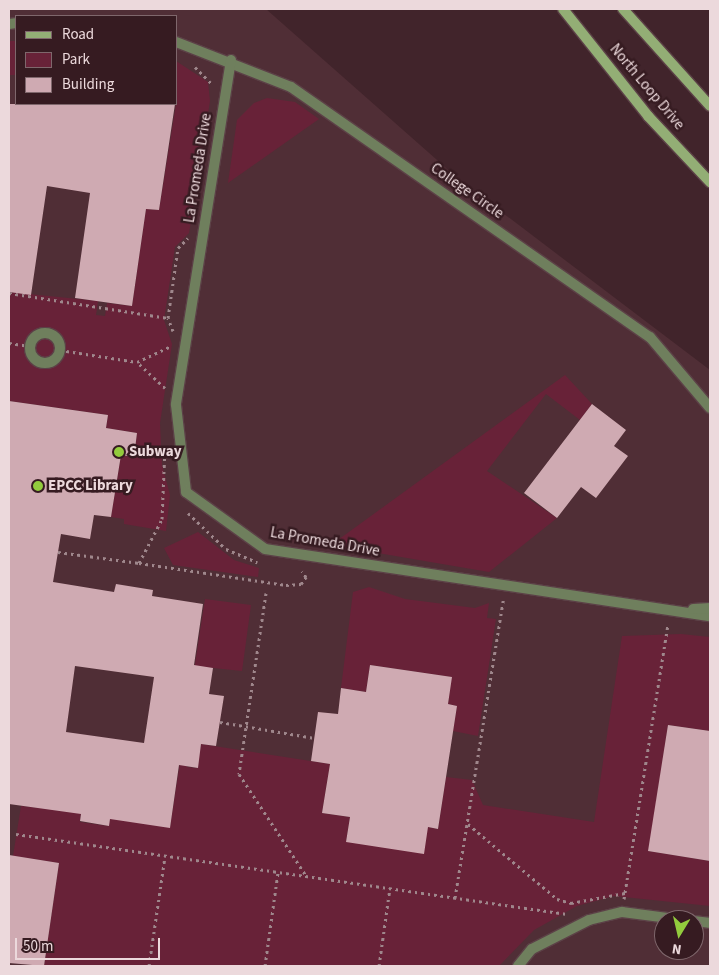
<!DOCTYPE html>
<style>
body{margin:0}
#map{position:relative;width:719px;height:975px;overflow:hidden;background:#41242b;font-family:"Source Sans 3",sans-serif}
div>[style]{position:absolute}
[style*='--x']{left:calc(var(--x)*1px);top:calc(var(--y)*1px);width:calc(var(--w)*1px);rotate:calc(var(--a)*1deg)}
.built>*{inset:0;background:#502e36}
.green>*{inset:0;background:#682238;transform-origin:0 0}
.building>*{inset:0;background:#cfaab2}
.path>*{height:3px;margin-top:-1.5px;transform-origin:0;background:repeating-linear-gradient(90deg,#9f878c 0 2.5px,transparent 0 6.5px)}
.roads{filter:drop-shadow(1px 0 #5c4147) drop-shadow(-1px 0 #5c4147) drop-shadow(0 1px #5c4147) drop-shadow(0 -1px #5c4147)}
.street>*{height:10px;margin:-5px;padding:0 5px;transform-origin:5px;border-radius:5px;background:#6f7f5d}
.street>.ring{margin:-5px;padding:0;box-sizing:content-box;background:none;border:10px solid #6f7f5d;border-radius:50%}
.secondary>*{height:10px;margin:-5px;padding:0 5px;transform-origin:5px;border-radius:5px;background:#93ae75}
.dots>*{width:14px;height:14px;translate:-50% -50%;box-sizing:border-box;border:2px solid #361b21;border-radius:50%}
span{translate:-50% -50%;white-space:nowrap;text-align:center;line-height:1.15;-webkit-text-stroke:5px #361b21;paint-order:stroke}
.street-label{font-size:15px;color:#ecd9dc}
.poi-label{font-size:15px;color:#ecd9dc;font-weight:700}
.left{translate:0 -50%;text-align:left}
.frame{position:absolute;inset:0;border:10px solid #ecd9dc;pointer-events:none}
.legend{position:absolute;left:15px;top:15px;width:162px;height:90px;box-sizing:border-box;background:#361b21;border:1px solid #7f676c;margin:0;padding:6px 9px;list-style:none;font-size:15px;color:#ecd9dc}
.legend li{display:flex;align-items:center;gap:10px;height:25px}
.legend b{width:25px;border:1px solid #7f676c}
.north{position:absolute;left:654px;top:910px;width:50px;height:50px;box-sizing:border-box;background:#361b21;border:1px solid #7f676c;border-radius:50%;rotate:189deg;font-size:14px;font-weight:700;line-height:20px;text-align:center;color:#ecd9dc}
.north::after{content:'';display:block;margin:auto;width:18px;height:22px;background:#93cc3d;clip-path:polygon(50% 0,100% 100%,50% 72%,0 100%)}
.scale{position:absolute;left:15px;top:938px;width:145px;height:22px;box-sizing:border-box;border:2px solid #ecd9dc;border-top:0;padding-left:6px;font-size:15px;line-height:18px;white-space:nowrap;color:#ecd9dc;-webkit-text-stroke:4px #361b21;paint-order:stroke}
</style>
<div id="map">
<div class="built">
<i style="clip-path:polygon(evenodd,9px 9px,266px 9px,462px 182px,710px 370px,710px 966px,9px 966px,9px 9px,16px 16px,176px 16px,176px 104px,16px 104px,16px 16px,9px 9px,664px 920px,694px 920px,694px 950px,664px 950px,664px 920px)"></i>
</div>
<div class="green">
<i style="left:9px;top:41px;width:7px;height:34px"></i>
<i style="clip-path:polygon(176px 61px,208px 82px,210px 101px,189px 233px,175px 247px,164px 320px,172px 344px,160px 423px,162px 465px,170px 495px,166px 531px,124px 524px,124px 519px,111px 517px,121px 455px,134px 457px,137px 433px,106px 428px,108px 415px,9px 401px,9px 292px,98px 301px,96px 315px,105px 316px,107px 303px,132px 306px,146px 209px,159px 210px,176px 104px)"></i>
<i style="clip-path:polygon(267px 98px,295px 102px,319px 119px,228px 183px,237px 120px,254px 103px)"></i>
<i style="clip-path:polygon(565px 375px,592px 404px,580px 420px,546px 394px,487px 471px,557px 518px,489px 572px,331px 545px)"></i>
<i style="clip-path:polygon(198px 532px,234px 560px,259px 568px,258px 577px,173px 565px,164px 548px)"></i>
<i style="clip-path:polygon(369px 587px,405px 599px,475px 608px,489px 603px,487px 618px,496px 619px,478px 736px,453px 731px,457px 706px,448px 704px,451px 677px,370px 665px,366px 692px,341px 688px,353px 592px)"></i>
<i style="clip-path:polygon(205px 599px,251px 605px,242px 671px,213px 668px,192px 683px)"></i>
<i style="clip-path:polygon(681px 634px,710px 637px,710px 731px,668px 725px,649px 851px,710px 861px,710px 906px,614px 896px,577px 906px,534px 930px,499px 966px,44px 966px,59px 863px,13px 856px,21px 806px,81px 812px,80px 822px,108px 826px,110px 815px,170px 827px,182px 749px,189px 749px,187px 767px,197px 768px,201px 744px,330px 764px,322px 813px,350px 817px,346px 842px,428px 827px,438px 829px,446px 777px,472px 780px,483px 805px,594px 822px,622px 636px)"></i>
</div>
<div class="building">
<i style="clip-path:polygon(9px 104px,175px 104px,159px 210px,146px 209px,132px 306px,75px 298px,90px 193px,47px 186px,31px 295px,9px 292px)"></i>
<i style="clip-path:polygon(evenodd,9px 401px,108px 415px,106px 428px,137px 433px,134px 457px,121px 455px,111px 517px,94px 515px,90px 539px,61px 534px,53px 582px,114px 592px,116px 584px,153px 590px,152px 596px,203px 604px,194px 665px,213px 668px,209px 694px,224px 696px,216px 746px,201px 744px,198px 768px,179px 765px,170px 828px,110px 819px,109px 826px,80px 821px,81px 814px,9px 804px,9px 401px,75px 666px,154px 677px,144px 743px,66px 732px,75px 666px)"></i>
<i style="clip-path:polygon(592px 404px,626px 430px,614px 446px,628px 456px,596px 498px,581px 487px,557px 518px,524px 493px)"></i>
<i style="clip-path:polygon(370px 665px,452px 677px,448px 704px,457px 706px,438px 829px,428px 827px,424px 854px,346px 842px,350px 817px,322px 813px,330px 764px,311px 761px,318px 712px,338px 714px,341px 688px,366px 692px)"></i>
<i style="clip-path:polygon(668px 725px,710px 731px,710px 861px,648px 851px)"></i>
<i style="clip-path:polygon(9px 855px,59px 863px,44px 966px,9px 963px)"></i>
</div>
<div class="path">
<i style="--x:195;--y:67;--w:23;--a:45"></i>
<i style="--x:9;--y:293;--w:161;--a:8.9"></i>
<i style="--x:173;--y:331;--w:14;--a:-111"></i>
<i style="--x:168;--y:318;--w:71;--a:-81.9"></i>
<i style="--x:178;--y:248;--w:14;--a:-45"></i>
<i style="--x:9;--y:343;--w:21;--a:8"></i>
<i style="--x:60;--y:350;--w:78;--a:8.9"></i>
<i style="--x:165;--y:388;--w:38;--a:-137"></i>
<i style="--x:137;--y:362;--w:38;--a:-25"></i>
<i style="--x:188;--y:513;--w:52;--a:43.5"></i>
<i style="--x:226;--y:549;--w:34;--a:23"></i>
<i style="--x:58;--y:552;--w:82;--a:7.7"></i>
<i style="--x:139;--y:563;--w:50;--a:-62.4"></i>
<i style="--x:162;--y:519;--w:71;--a:-87.6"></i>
<i style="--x:139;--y:563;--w:149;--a:8.5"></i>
<i style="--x:286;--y:585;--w:15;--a:-4"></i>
<i style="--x:301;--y:584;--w:9;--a:-54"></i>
<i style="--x:306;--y:577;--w:7;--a:-124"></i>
<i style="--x:266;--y:593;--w:183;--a:98.5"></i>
<i style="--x:239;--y:774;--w:123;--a:56.6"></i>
<i style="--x:220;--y:722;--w:96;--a:9.6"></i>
<i style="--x:468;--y:824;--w:116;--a:40.1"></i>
<i style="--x:557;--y:899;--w:15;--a:16"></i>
<i style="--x:571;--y:903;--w:55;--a:-10.5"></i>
<i style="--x:16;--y:834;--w:557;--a:8.26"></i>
<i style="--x:455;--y:898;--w:305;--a:-80.8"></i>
<i style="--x:624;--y:899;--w:278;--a:-80.9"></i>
<i style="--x:149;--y:966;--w:111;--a:-81.7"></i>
<i style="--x:265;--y:966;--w:95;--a:-82.1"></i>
<i style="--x:379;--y:966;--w:79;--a:-82"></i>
</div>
<div class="roads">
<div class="street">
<i style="--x:9;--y:24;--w:7;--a:-8"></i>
<i style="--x:176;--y:42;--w:123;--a:21.4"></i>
<i style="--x:291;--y:87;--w:437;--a:34.9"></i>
<i style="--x:650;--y:337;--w:93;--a:49.8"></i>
<i style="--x:231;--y:60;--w:349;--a:99.1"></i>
<i style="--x:176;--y:405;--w:88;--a:83.4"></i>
<i style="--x:186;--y:492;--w:97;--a:35.8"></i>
<i style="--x:265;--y:549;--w:450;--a:8.6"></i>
<i class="ring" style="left:30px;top:333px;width:20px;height:20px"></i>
<i style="--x:693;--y:609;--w:17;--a:-3"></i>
<i style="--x:694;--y:921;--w:16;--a:7"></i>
<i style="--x:518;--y:966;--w:22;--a:-51"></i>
<i style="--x:532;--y:949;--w:64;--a:-27"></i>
<i style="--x:589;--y:920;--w:34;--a:-14"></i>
<i style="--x:622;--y:912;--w:63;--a:7.4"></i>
</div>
<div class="secondary">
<i style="--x:563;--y:9;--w:137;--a:51.5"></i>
<i style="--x:648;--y:116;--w:91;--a:46.8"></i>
<i style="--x:623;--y:9;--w:130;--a:48.1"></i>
</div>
</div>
<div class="dots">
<i style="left:119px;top:452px;background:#93cc3d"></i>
<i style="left:38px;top:486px;background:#93cc3d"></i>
</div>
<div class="street-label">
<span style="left:647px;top:87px;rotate:50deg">North Loop Drive</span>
<span style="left:198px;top:168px;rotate:-81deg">La Promeda Drive</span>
<span style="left:467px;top:191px;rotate:35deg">College Circle</span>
<span style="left:325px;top:542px;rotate:10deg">La Promeda Drive</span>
</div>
<div class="poi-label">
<span class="left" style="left:129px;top:452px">Subway</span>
<span class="left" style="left:48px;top:486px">EPCC Library</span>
</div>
<div class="frame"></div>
<ul class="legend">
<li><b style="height:6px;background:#93ae75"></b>Road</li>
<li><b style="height:14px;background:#682238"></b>Park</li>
<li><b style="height:14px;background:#cfaab2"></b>Building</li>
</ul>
<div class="north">N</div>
<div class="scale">50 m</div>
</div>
